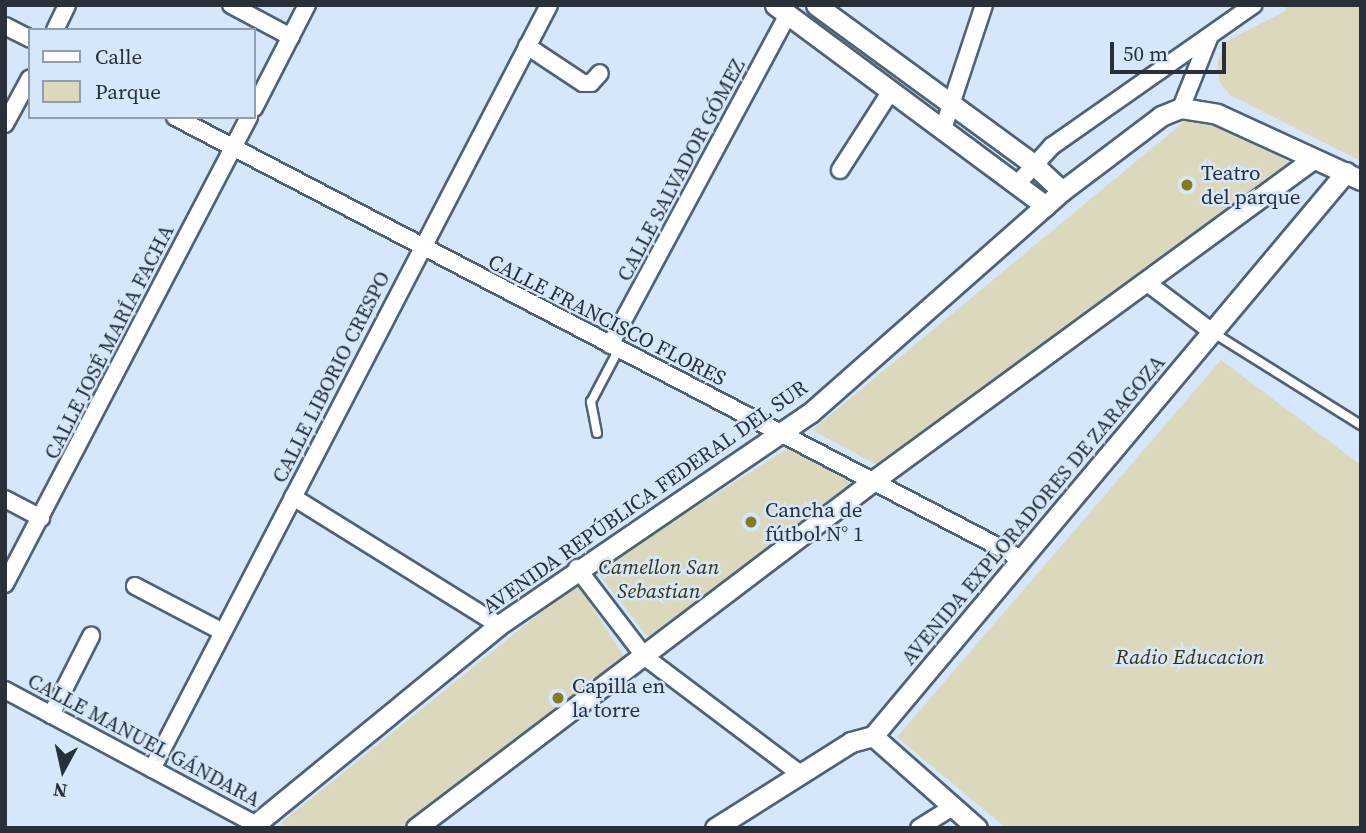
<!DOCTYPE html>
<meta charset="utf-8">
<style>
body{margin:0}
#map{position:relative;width:1366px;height:833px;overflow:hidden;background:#d6e7fb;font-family:"Source Serif 4",serif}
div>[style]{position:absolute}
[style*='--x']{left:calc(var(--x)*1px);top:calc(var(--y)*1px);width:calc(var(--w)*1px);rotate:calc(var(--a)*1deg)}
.green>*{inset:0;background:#dbd8be}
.roads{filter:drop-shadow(2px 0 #4f6277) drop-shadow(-2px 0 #4f6277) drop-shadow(0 2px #4f6277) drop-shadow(0 -2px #4f6277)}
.service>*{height:8px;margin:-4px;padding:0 4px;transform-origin:4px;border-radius:4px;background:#fff}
.minor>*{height:16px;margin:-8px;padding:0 8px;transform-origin:8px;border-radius:8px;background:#fff}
.tertiary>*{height:19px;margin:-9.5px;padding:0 9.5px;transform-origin:9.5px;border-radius:9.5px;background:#fff}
.dots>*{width:19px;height:19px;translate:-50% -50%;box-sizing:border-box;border:4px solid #d6e7fb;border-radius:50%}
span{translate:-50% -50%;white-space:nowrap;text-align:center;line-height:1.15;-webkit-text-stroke:5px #d6e7fb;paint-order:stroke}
.street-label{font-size:21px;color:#28303a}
.poi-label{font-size:21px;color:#28303a}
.left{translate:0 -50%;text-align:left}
.park-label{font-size:21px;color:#393307;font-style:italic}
.frame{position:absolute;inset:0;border:7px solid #28303a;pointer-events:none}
.legend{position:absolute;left:28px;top:28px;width:228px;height:91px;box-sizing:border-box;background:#d6e7fb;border:2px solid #909eae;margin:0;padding:9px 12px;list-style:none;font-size:21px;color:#28303a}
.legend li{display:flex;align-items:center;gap:14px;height:35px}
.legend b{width:35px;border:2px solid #909eae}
.north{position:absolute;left:28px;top:735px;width:70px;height:70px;-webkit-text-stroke:5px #d6e7fb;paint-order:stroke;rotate:188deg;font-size:19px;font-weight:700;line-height:28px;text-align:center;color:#28303a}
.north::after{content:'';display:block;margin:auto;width:24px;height:32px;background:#28303a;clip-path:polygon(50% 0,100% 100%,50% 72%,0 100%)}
.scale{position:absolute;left:1110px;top:42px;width:116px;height:32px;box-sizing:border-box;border:4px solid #28303a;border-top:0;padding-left:9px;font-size:21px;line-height:24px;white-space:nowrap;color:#28303a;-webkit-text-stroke:5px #d6e7fb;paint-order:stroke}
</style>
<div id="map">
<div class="green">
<i style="clip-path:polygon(1287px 5px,1361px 5px,1361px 161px,1230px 95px,1220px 83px,1217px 64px,1225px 42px,1285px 11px)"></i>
<i style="clip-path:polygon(1192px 115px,1210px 118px,1294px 165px,883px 468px,812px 430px)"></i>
<i style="clip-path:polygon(1221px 360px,1361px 465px,1361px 828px,1006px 828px,897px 737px)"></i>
<i style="clip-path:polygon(790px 447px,861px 487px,649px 639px,596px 570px)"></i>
<i style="clip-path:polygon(577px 583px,625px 658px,399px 828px,288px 828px,281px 823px)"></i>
</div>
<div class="roads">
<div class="service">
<i style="--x:1212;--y:332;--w:176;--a:32"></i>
<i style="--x:597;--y:433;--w:32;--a:-101"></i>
<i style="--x:591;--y:402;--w:60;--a:-62.2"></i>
</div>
<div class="minor">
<i style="--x:231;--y:5;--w:68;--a:28.1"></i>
<i style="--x:5;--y:26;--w:28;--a:27"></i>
<i style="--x:55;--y:30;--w:28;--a:-64"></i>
<i style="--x:527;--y:46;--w:67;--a:33.5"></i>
<i style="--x:583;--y:83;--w:8;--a:0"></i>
<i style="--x:591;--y:83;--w:13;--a:-48"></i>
<i style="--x:254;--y:108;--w:116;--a:-62.8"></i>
<i style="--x:1181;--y:108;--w:75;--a:-68.2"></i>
<i style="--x:175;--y:117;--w:955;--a:27.56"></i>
<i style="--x:5;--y:124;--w:52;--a:-61.5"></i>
<i style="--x:943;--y:129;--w:131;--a:-71.7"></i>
<i style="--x:840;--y:170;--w:94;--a:-57.2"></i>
<i style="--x:1019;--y:182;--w:49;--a:-47.5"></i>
<i style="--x:1052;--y:146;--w:246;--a:-35"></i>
<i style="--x:1146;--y:282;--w:81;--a:37"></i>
<i style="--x:610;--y:345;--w:375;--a:-61.7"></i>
<i style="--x:293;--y:497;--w:243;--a:31.9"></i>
<i style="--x:5;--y:499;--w:41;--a:27.8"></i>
<i style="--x:577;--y:568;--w:112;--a:52.6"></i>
<i style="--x:645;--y:657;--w:193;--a:37"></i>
<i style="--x:5;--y:584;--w:527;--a:-62.41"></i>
<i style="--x:135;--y:586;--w:99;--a:27.6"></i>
<i style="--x:5;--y:690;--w:292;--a:28.2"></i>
<i style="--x:51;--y:715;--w:89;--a:-63.1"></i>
<i style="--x:152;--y:769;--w:861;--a:-62.54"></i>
<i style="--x:919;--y:828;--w:39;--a:-32"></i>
</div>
<div class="tertiary">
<i style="--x:775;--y:5;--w:337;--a:36.6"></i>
<i style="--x:816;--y:5;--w:268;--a:36.2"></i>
<i style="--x:1032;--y:163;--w:41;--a:43"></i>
<i style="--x:873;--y:736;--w:139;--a:41.5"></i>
<i style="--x:251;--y:828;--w:320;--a:-39.3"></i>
<i style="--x:499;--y:625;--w:376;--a:-34.3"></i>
<i style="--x:810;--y:413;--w:336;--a:-41.4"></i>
<i style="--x:1062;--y:191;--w:124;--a:-37.1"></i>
<i style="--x:1161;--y:116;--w:22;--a:-22"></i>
<i style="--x:1181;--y:108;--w:36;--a:9"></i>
<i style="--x:1217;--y:114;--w:158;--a:24.6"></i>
<i style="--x:416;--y:828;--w:574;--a:-37.21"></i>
<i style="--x:873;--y:481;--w:545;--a:-36.2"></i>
<i style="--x:715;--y:828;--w:161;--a:-32.3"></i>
<i style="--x:851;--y:742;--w:23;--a:-15"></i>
<i style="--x:873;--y:736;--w:736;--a:-50.02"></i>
</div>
</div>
<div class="dots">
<i style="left:1187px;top:185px;background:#867a1f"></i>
<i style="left:751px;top:522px;background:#867a1f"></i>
<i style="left:558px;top:698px;background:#867a1f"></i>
</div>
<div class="street-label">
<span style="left:681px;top:170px;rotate:-62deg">CALLE SALVADOR GÓMEZ</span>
<span style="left:607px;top:320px;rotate:27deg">CALLE FRANCISCO FLORES</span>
<span style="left:109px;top:342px;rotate:-63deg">CALLE JOSÉ MARÍA FACHA</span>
<span style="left:331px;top:377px;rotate:-63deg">CALLE LIBORIO CRESPO</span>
<span style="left:645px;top:497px;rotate:-35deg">AVENIDA REPÚBLICA FEDERAL DEL SUR</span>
<span style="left:1033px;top:510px;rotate:-50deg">AVENIDA EXPLORADORES DE ZARAGOZA</span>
<span style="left:144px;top:740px;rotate:28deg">CALLE MANUEL GÁNDARA</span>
</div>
<div class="poi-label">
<span class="left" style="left:1201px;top:185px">Teatro<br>del parque</span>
<span class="left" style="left:765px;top:522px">Cancha de<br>fútbol N° 1</span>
<span class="left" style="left:572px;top:698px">Capilla en<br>la torre</span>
</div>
<div class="park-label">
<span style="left:659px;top:579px">Camellon San<br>Sebastian</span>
<span style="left:1190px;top:657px">Radio Educacion</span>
</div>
<div class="frame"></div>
<ul class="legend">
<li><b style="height:9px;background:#fff"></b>Calle</li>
<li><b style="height:19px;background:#dbd8be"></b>Parque</li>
</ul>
<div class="north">N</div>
<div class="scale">50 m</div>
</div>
